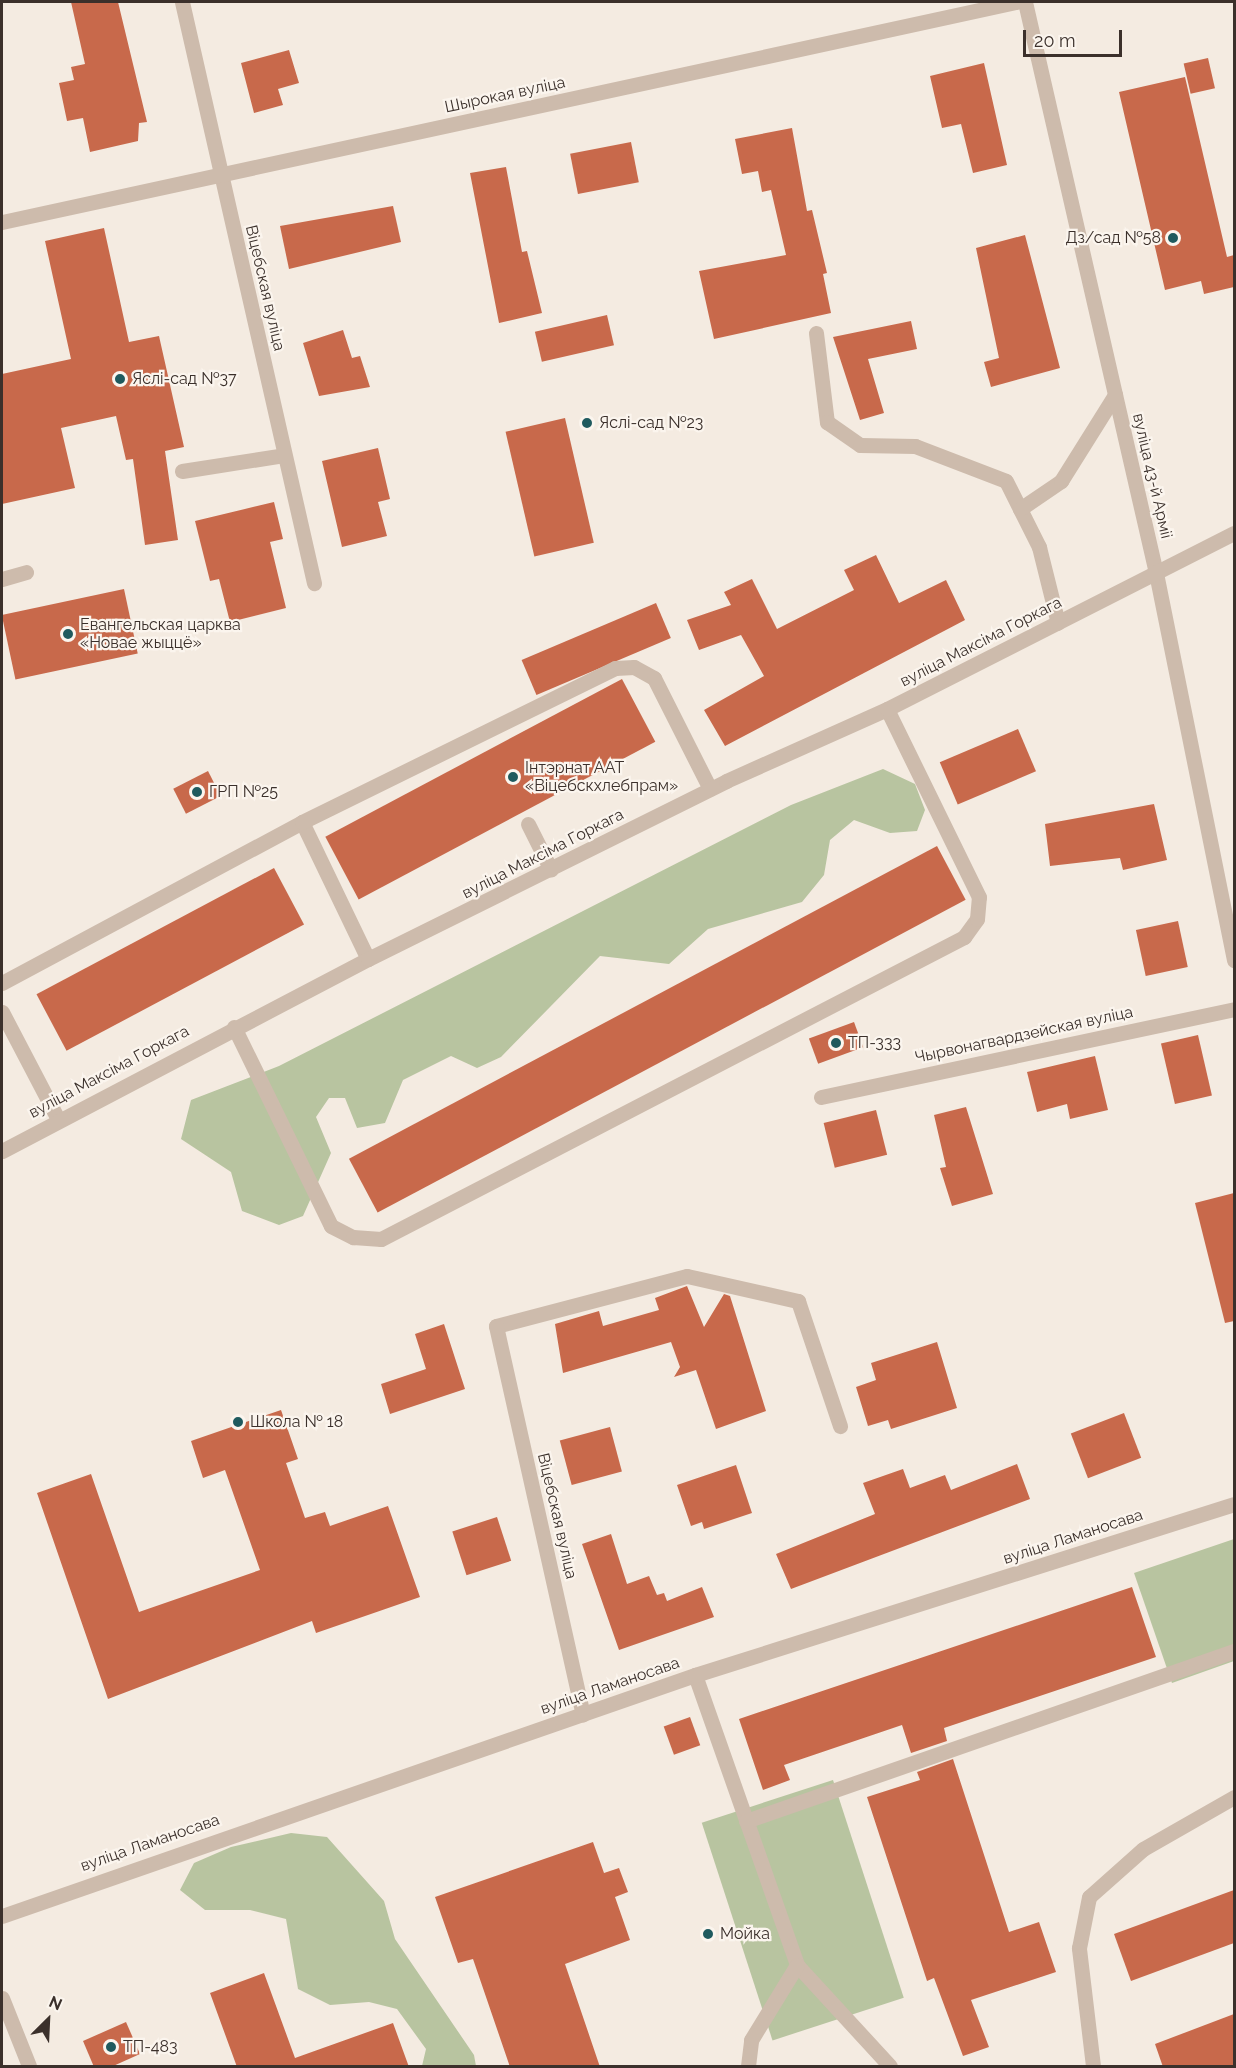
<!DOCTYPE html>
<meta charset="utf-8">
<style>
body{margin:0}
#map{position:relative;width:1236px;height:2068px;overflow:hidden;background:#f4ebe1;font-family:Raleway,sans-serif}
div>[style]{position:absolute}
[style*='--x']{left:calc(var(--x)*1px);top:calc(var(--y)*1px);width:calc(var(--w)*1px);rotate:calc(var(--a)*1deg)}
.green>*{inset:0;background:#b8c4a0;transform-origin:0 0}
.building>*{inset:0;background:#c8694b;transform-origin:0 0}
.lane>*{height:15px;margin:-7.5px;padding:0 7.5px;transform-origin:7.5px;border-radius:7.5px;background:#cdbbac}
.street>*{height:15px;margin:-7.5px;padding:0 7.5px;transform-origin:7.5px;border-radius:7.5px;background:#cdbbac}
.dots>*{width:16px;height:16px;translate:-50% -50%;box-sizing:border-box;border:3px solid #fbf5ee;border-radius:50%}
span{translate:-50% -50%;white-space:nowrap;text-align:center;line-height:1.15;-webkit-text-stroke:4.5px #fbf5ee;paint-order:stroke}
.street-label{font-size:16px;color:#3b302b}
.poi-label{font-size:16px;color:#3b302b}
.right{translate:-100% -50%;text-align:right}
.left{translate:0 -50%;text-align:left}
.frame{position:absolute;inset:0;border:3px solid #3b302b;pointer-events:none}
.north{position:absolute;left:18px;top:1990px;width:60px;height:60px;-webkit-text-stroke:4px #fbf5ee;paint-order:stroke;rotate:24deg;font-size:16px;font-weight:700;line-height:24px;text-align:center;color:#3b302b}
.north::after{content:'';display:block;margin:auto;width:21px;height:27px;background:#3b302b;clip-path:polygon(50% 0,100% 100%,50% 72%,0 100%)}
.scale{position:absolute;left:1023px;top:30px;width:99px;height:27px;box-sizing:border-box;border:3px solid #3b302b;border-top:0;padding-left:8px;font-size:18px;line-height:21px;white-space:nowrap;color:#3b302b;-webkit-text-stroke:4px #fbf5ee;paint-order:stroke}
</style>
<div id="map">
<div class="green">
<i style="clip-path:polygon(883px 769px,915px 784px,925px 810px,917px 831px,890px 833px,854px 820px,830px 840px,824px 875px,802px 902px,708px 929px,669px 964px,600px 956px,501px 1057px,477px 1068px,451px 1056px,403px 1080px,385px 1123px,357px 1128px,345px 1098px,329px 1098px,316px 1117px,331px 1153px,303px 1216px,279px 1225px,242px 1211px,231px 1172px,181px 1139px,191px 1100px,279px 1066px,791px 805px)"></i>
<i style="clip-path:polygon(1234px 1539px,1234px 1661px,1172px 1683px,1134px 1573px)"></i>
<i style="left:833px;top:1780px;width:229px;height:138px;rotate:72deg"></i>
<i style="clip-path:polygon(291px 1833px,327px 1837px,384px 1901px,395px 1939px,474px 2055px,476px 2066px,422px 2066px,426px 2049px,397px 2009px,369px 2002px,330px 2005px,298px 1989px,286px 1919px,250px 1910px,205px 1910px,180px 1890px,194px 1863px,231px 1847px)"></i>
</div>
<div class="building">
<i style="clip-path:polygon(71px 2px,118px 2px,147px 122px,139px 123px,138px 141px,90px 152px,83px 118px,67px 121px,59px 83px,74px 80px,71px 67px,85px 64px)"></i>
<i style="clip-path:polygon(289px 50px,299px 83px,278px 89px,283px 105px,254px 113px,241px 63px)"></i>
<i style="left:1208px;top:58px;width:31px;height:25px;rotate:77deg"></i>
<i style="clip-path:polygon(984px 63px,1007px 165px,973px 173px,961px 124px,942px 128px,930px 76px)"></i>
<i style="clip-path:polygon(1185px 77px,1227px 257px,1234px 255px,1234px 287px,1204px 294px,1201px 281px,1165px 290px,1119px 92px)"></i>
<i style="clip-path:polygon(792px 128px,807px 211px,812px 210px,827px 273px,823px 274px,831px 313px,714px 339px,699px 271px,786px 255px,771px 190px,762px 192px,758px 171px,742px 174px,735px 139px)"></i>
<i style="left:631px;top:142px;width:41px;height:62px;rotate:79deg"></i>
<i style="clip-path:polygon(506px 167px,522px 252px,527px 251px,542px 313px,499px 323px,470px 173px)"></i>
<i style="clip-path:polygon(393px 206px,401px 242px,289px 269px,280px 226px)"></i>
<i style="clip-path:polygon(104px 228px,129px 342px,159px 336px,184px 447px,165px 451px,178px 540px,145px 545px,133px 459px,126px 460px,116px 416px,61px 428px,75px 488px,2px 504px,2px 374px,71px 359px,45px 241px)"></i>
<i style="clip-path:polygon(1025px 235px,1060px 368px,991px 387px,984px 362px,999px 358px,976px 248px)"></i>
<i style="left:607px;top:315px;width:31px;height:74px;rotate:77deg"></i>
<i style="clip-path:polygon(911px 321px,917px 349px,868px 359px,884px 413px,860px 420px,833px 337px)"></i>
<i style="clip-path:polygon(343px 330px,352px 358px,360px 356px,370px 387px,319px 396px,303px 343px)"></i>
<i style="left:565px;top:418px;width:128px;height:61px;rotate:77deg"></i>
<i style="clip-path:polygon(378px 448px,390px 499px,378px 502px,387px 536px,342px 547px,322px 461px)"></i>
<i style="clip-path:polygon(274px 502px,283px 539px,270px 542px,286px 608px,230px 622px,219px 579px,210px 581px,195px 521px)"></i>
<i style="clip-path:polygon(876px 555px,899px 603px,946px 580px,965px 620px,725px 746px,704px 710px,764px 676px,741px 635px,699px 650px,687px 620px,731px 605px,724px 592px,752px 579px,777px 629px,854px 590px,844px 570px)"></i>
<i style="left:124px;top:589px;width:66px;height:125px;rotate:78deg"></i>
<i style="left:656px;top:603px;width:38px;height:146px;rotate:67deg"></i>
<i style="left:622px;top:679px;width:71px;height:336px;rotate:62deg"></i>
<i style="left:1018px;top:729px;width:46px;height:85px;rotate:67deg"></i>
<i style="left:208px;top:771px;width:28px;height:39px;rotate:63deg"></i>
<i style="clip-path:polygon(1154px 804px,1167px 860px,1123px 870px,1120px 858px,1050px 866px,1045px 824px)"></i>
<i style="left:937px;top:846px;width:61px;height:666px;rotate:62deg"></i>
<i style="left:274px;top:868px;width:64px;height:269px;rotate:62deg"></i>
<i style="left:1178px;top:921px;width:47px;height:43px;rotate:78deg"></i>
<i style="left:854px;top:1022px;width:27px;height:48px;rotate:70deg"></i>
<i style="left:1198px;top:1035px;width:62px;height:38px;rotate:77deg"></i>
<i style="clip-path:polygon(1095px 1056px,1108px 1110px,1070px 1119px,1067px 1104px,1037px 1112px,1027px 1072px)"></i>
<i style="clip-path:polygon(966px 1107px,993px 1194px,952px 1206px,940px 1168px,946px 1167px,934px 1115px)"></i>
<i style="left:876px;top:1110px;width:46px;height:54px;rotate:76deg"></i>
<i style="clip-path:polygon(1234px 1193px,1234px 1321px,1225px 1323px,1195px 1203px)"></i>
<i style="clip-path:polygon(687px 1286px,704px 1327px,724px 1294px,730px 1296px,766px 1411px,716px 1429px,696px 1370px,674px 1377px,680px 1367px,671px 1342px,563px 1373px,555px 1324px,599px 1311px,603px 1326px,659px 1310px,655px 1298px)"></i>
<i style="clip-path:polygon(444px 1324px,465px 1389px,390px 1414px,381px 1384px,426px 1369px,415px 1334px)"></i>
<i style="clip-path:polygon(937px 1342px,957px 1408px,891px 1429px,888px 1420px,868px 1426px,856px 1387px,876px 1380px,871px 1363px)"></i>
<i style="clip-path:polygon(281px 1410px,298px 1459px,286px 1463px,305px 1518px,325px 1512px,330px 1526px,388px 1506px,420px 1597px,316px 1633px,312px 1621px,108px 1699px,37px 1493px,91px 1474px,139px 1612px,260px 1570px,225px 1470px,203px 1478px,191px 1441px)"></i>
<i style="left:1124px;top:1413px;width:48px;height:57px;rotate:69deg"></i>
<i style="left:610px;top:1427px;width:46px;height:52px;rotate:75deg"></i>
<i style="clip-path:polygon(1017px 1464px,1030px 1499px,791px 1589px,776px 1554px,875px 1514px,863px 1483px,903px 1469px,910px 1488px,945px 1475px,951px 1490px)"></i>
<i style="clip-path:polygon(736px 1465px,752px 1513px,704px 1529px,702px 1522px,691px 1526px,677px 1485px)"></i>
<i style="left:497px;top:1517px;width:46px;height:47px;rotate:72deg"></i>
<i style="clip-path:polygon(611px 1534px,627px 1584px,649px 1576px,657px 1595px,664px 1593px,667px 1601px,702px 1587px,714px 1617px,619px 1650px,582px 1544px)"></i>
<i style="clip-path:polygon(1132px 1587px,1156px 1657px,944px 1728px,947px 1741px,911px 1753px,902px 1725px,784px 1765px,790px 1780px,763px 1790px,739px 1719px)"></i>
<i style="left:690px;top:1717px;width:30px;height:28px;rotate:70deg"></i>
<i style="clip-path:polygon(953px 1759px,1009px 1932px,1039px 1922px,1056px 1972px,971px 2000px,989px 2047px,963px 2056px,934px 1978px,927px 1981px,867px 1797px,920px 1780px,917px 1772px)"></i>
<i style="clip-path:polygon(593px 1842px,604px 1873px,619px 1868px,628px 1892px,615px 1897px,630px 1940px,565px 1964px,600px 2067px,510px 2067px,473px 1959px,458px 1963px,435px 1897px)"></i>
<i style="clip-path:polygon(1234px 1890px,1234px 1943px,1131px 1981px,1114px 1934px)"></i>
<i style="clip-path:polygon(264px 1973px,295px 2058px,393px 2023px,409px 2067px,237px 2067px,210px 1993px)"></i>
<i style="clip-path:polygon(1234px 2014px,1234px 2067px,1163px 2067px,1155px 2044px)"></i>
<i style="clip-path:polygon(126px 2022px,140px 2054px,111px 2067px,94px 2067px,83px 2041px)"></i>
</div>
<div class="lane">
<i style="--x:816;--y:333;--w:90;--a:83"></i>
<i style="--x:827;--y:422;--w:40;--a:34.9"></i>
<i style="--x:860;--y:445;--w:55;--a:1"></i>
<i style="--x:915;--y:446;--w:97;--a:21"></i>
<i style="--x:1006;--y:481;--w:74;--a:63.4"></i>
<i style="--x:1039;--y:547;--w:78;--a:76"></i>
<i style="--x:182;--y:471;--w:103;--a:-8.9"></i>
<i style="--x:1020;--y:509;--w:50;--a:-34.3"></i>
<i style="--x:1061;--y:481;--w:102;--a:-57.9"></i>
<i style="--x:2;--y:579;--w:25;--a:-16"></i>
<i style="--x:302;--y:822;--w:152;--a:64.3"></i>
<i style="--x:528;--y:824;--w:51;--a:63.4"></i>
<i style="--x:2;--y:983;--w:340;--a:-28.2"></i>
<i style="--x:302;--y:822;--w:349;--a:-26.2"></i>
<i style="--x:615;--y:668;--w:19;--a:-3"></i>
<i style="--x:634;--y:667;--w:23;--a:29"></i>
<i style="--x:654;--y:678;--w:124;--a:63.2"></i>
<i style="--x:2;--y:1012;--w:121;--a:62.4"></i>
<i style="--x:234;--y:1027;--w:221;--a:64"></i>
<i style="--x:331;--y:1226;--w:25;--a:27"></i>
<i style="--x:353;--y:1237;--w:28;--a:4"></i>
<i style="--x:381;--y:1239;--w:657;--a:-27.38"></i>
<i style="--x:964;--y:937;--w:22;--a:-54"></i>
<i style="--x:977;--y:919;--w:22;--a:-85"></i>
<i style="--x:979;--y:897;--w:209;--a:-116.1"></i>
<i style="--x:496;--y:1326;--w:197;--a:-14.7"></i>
<i style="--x:687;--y:1276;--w:114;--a:12.7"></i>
<i style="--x:798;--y:1301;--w:132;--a:71.4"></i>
<i style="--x:695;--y:1675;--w:307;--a:70.6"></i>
<i style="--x:797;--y:1965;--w:137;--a:47.4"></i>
<i style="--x:746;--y:1821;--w:517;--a:-19.21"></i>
<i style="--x:2;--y:1998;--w:73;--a:68.3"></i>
<i style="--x:748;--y:2066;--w:26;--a:-83"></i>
<i style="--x:751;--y:2040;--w:88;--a:-58.5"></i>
<i style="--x:1093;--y:2066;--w:119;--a:-96.8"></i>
<i style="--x:1079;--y:1948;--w:52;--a:-78.9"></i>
<i style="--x:1089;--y:1897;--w:72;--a:-41.6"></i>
<i style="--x:1143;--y:1849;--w:105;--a:-29.7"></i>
</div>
<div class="street">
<i style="--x:182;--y:2;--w:596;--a:77.2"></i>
<i style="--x:1025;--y:2;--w:586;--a:77.08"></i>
<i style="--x:1156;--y:573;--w:395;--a:78.6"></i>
<i style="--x:2;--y:222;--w:1038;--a:-12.24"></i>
<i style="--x:821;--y:1097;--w:422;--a:-12"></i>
<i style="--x:2;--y:1151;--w:413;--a:-27.7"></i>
<i style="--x:368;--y:959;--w:400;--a:-26.4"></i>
<i style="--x:726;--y:781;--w:176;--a:-24.1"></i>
<i style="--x:887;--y:709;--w:389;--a:-26.9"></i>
<i style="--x:496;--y:1326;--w:398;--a:77.4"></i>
<i style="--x:2;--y:1916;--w:734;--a:-19.18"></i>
<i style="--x:695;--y:1675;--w:565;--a:-17.6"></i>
</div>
<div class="dots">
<i style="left:1173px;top:238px;background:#1f5a5e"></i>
<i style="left:120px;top:379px;background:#1f5a5e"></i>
<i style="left:587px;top:423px;background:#1f5a5e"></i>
<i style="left:68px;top:634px;background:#1f5a5e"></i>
<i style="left:513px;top:777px;background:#1f5a5e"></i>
<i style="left:197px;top:792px;background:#1f5a5e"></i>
<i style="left:836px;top:1043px;background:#1f5a5e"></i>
<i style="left:238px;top:1422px;background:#1f5a5e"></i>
<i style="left:708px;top:1934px;background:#1f5a5e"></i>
<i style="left:111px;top:2047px;background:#1f5a5e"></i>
</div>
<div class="street-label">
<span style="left:505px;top:95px;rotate:-12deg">Шырокая вуліца</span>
<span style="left:265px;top:288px;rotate:77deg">Віцебская вуліца</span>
<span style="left:1152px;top:476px;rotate:77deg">вуліца 43-й Арміі</span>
<span style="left:981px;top:642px;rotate:-27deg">вуліца Максіма Горкага</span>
<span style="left:543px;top:854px;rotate:-27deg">вуліца Максіма Горкага</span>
<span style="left:1024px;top:1035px;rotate:-12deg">Чырвонагвардзейская вуліца</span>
<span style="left:109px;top:1072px;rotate:-28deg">вуліца Максіма Горкага</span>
<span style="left:557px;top:1516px;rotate:77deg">Віцебская вуліца</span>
<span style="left:1073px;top:1537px;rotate:-18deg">вуліца Ламаносава</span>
<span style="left:610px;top:1686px;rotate:-19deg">вуліца Ламаносава</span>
<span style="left:150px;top:1843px;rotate:-19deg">вуліца Ламаносава</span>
</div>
<div class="poi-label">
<span class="right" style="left:1161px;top:238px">Дз/сад №58</span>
<span class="left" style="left:132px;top:379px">Яслі-сад №37</span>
<span class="left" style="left:599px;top:423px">Яслі-сад №23</span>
<span class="left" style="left:80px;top:634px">Евангельская царква<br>«Новае жыццё»</span>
<span class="left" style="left:525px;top:777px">Інтэрнат ААТ<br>«Віцебскхлебпрам»</span>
<span class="left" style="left:209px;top:792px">ГРП №25</span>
<span class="left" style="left:848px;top:1043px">ТП-333</span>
<span class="left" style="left:250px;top:1422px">Школа № 18</span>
<span class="left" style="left:720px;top:1934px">Мойка</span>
<span class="left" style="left:123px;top:2047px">ТП-483</span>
</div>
<div class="frame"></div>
<div class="north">N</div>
<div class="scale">20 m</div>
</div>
